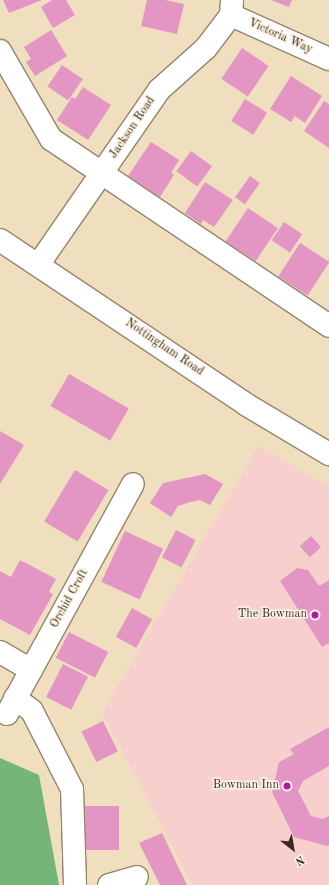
<!DOCTYPE html>
<style>
body{margin:0}
#map{position:relative;width:329px;height:885px;overflow:hidden;background:#efdfbf;font-family:"Old Standard TT",serif}
div>[style]{position:absolute}
[style*='--x']{left:calc(var(--x)*1px);top:calc(var(--y)*1px);width:calc(var(--w)*1px);rotate:calc(var(--a)*1deg)}
.built>*{inset:0;background:#f7d0ce}
.forest>*{inset:0;background:#75b678}
.building>*{inset:0;background:#e395c3;transform-origin:0 0}
.roads{filter:drop-shadow(1px 0 #95846e) drop-shadow(-1px 0 #95846e) drop-shadow(0 1px #95846e) drop-shadow(0 -1px #95846e)}
.minor>*{height:22px;margin:-11px;padding:0 11px;transform-origin:11px;border-radius:11px;background:#fff}
.dots>*{width:11px;height:11px;translate:-50% -50%;box-sizing:border-box;border:2px solid #fcf5e5;border-radius:50%}
span{translate:-50% -50%;white-space:nowrap;text-align:center;line-height:1.15;-webkit-text-stroke:3px #fcf5e5;paint-order:stroke}
.street-label{font-size:12px;color:#3b2a1e}
.poi-label{font-size:12px;color:#3b2a1e}
.right{translate:-100% -50%;text-align:right}
.north{position:absolute;left:273px;top:829px;width:40px;height:40px;-webkit-text-stroke:3px #fcf5e5;paint-order:stroke;rotate:149deg;font-size:11px;font-weight:700;line-height:16px;text-align:center;color:#3b2a1e}
.north::after{content:'';display:block;margin:auto;width:14px;height:18px;background:#3b2a1e;clip-path:polygon(50% 0,100% 100%,50% 72%,0 100%)}
</style>
<div id="map">
<div class="built">
<i style="clip-path:polygon(258px 446px,329px 486px,329px 885px,193px 885px,102px 713px)"></i>
</div>
<div class="forest">
<i style="clip-path:polygon(0 758px,39px 775px,59px 885px,0 885px)"></i>
</div>
<div class="building">
<i style="clip-path:polygon(3px 0,42px 0,9px 13px)"></i>
<i style="clip-path:polygon(52px 0,66px 0,75px 15px,53px 28px,41px 7px)"></i>
<i style="clip-path:polygon(147px 0,165px 0,184px 4px,177px 34px,141px 26px)"></i>
<i style="clip-path:polygon(271px 0,292px 0,289px 7px)"></i>
<i style="clip-path:polygon(51px 30px,67px 56px,35px 76px,26px 62px,31px 59px,24px 47px)"></i>
<i style="left:242px;top:48px;width:32px;height:37px;rotate:34deg"></i>
<i style="left:62px;top:65px;width:25px;height:26px;rotate:34deg"></i>
<i style="clip-path:polygon(291px 76px,322px 96px,305px 123px,295px 116px,291px 122px,270px 109px)"></i>
<i style="clip-path:polygon(83px 87px,111px 105px,88px 140px,57px 120px,72px 97px,75px 99px)"></i>
<i style="left:245px;top:99px;width:26px;height:26px;rotate:32deg"></i>
<i style="clip-path:polygon(324px 101px,329px 104px,329px 148px,304px 131px)"></i>
<i style="clip-path:polygon(151px 142px,179px 160px,171px 173px,174px 175px,160px 197px,128px 176px)"></i>
<i style="left:191px;top:151px;width:26px;height:25px;rotate:36deg"></i>
<i style="left:250px;top:176px;width:12px;height:26px;rotate:35deg"></i>
<i style="clip-path:polygon(205px 182px,233px 200px,214px 227px,203px 220px,201px 224px,185px 213px)"></i>
<i style="left:248px;top:208px;width:36px;height:40px;rotate:34deg"></i>
<i style="left:284px;top:222px;width:22px;height:22px;rotate:34deg"></i>
<i style="left:300px;top:243px;width:35px;height:40px;rotate:33deg"></i>
<i style="left:69px;top:374px;width:69px;height:37px;rotate:30deg"></i>
<i style="clip-path:polygon(0 431px,24px 445px,0 484px)"></i>
<i style="left:75px;top:470px;width:39px;height:60px;rotate:31deg"></i>
<i style="clip-path:polygon(205px 474px,223px 484px,210px 505px,200px 500px,190px 502px,178px 506px,171px 517px,150px 503px,163px 483px)"></i>
<i style="left:176px;top:530px;width:22px;height:31px;rotate:27deg"></i>
<i style="left:125px;top:531px;width:42px;height:56px;rotate:25deg"></i>
<i style="left:311px;top:536px;width:15px;height:15px;rotate:48deg"></i>
<i style="clip-path:polygon(20px 560px,56px 579px,49px 592px,53px 594px,30px 635px,0 619px,0 571px,11px 577px)"></i>
<i style="clip-path:polygon(297px 568px,308px 570px,319px 586px,329px 580px,329px 643px,322px 647px,280px 581px)"></i>
<i style="left:132px;top:608px;width:23px;height:33px;rotate:29deg"></i>
<i style="left:69px;top:632px;width:44px;height:29px;rotate:27deg"></i>
<i style="left:63px;top:664px;width:28px;height:37px;rotate:27deg"></i>
<i style="left:103px;top:721px;width:34px;height:24px;rotate:64deg"></i>
<i style="clip-path:polygon(329px 727px,329px 766px,303px 781px,298px 791px,311px 816px,323px 819px,329px 816px,329px 845px,327px 846px,294px 837px,272px 792px,279px 762px,294px 754px,290px 749px)"></i>
<i style="left:84px;top:806px;width:35px;height:44px"></i>
<i style="clip-path:polygon(162px 833px,187px 885px,160px 885px,139px 843px)"></i>
</div>
<div class="roads">
<div class="minor">
<i style="--x:231;--y:15;--w:107;--a:24.2"></i>
<i style="--x:0;--y:51;--w:102;--a:59.9"></i>
<i style="--x:51;--y:139;--w:335;--a:33.9"></i>
<i style="--x:0;--y:240;--w:297;--a:33.7"></i>
<i style="--x:247;--y:405;--w:96;--a:30.9"></i>
<i style="--x:38;--y:265;--w:213;--a:-55.3"></i>
<i style="--x:159;--y:90;--w:63;--a:-41.8"></i>
<i style="--x:206;--y:48;--w:41;--a:-52.9"></i>
<i style="--x:231;--y:15;--w:15;--a:-86"></i>
<i style="--x:0;--y:652;--w:36;--a:30"></i>
<i style="--x:15;--y:698;--w:21;--a:37"></i>
<i style="--x:32;--y:711;--w:88;--a:62.9"></i>
<i style="--x:72;--y:789;--w:96;--a:88.2"></i>
<i style="--x:7;--y:714;--w:262;--a:-61.3"></i>
<i style="--x:109;--y:885;--w:29;--a:-16"></i>
</div>
</div>
<div class="dots">
<i style="left:315px;top:615px;background:#b5179e"></i>
<i style="left:287px;top:786px;background:#b5179e"></i>
</div>
<div class="street-label">
<span style="left:280px;top:37px;rotate:24deg">Victoria Way</span>
<span style="left:133px;top:128px;rotate:-56deg">Jackson Road</span>
<span style="left:164px;top:348px;rotate:34deg">Nottingham Road</span>
<span style="left:70px;top:599px;rotate:-61deg">Orchid Croft</span>
</div>
<div class="poi-label">
<span class="right" style="left:307px;top:615px">The Bowman</span>
<span class="right" style="left:279px;top:786px">Bowman Inn</span>
</div>
<div class="north">N</div>
</div>
